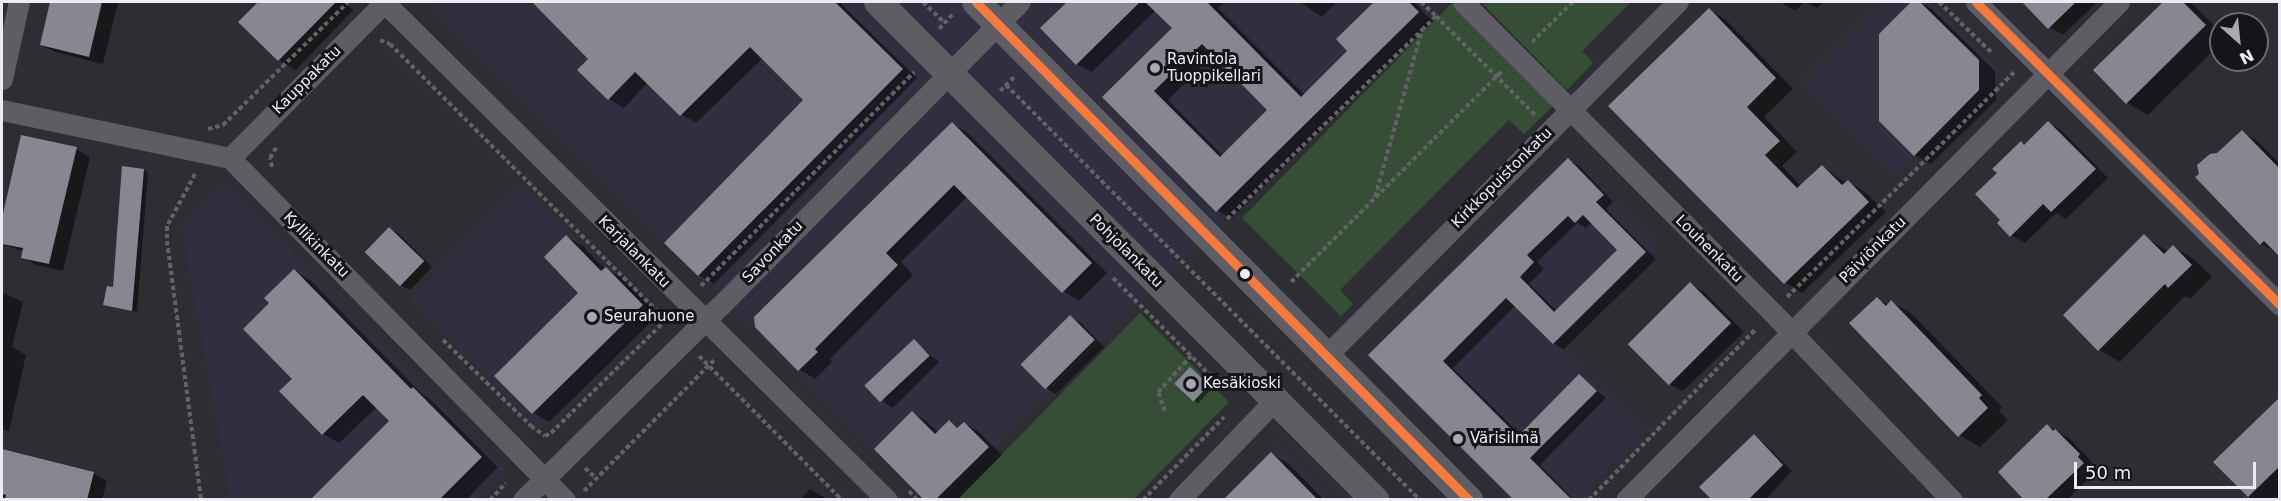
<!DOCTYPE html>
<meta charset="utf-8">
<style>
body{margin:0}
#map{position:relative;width:2281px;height:501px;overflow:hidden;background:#2e2d33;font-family:"DejaVu Sans",sans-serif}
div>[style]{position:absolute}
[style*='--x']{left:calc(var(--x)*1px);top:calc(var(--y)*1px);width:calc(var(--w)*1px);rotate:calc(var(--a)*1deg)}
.built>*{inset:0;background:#312f3f;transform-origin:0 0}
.green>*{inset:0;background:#374e36}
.shadow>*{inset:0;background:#0007;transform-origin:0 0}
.building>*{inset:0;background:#888691;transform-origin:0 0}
.path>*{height:4px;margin-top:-2px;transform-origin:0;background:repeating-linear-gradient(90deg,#626166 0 4.5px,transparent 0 7.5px)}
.street>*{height:21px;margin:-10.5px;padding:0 10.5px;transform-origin:10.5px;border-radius:10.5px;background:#5e5d63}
.secondary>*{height:28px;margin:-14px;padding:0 14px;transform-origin:14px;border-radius:14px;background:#5e5d63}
.bus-1>*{height:9px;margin:-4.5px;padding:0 4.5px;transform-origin:4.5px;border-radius:4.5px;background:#f6793e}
.dots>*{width:16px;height:16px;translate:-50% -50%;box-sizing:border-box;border:3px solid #141419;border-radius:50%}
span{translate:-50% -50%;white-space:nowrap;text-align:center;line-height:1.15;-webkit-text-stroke:6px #141419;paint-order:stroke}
.poi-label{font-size:15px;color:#edebf4}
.left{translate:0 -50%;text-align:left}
.street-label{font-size:15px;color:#edebf4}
.frame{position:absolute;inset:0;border:3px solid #edebf4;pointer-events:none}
.north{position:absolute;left:2209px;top:12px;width:60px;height:60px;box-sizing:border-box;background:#141419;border:2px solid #6b6a71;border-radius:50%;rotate:153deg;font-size:16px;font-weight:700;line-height:24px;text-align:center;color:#edebf4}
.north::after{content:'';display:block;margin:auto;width:21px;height:27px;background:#aaa8b0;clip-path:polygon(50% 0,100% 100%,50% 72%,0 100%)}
.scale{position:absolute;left:2074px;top:462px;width:182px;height:27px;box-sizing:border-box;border:3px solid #edebf4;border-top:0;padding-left:8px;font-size:18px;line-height:21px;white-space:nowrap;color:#edebf4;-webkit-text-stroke:4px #141419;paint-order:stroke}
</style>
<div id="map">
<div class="built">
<i style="clip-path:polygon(429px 2px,1443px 2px,941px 500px,923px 499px)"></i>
<i style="clip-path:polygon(1883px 2px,1930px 2px,2000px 72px,1896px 176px,1803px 82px)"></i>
<i style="clip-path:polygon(1565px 154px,1657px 245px,1557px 346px,1644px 432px,1577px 499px,1510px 499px,1365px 356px)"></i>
<i style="clip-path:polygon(225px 183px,504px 469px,475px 499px,231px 499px,182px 228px)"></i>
<i style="left:523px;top:186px;width:185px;height:161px;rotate:45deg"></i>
<i style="clip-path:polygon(1275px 445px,1329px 499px,1221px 500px)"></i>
</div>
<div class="green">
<i style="clip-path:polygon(1481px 2px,1631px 2px,1582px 51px,1593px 63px,1567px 90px)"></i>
<i style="clip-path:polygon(1452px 3px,1553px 106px,1524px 134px,1509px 120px,1340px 290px,1353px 304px,1341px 316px,1242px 218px)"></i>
<i style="clip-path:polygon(1140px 313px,1229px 402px,1134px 499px,957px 500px)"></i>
</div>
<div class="shadow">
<i style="clip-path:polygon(52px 2px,118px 2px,103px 64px,55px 52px,41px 45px)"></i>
<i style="clip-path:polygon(260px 2px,344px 2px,353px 10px,296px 70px,279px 60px,240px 22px)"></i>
<i style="clip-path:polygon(534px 2px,839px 2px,917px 78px,714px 284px,699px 275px,666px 243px,805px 100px,763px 58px,696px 123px,681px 114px,648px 82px,624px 108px,609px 99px,590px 59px)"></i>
<i style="clip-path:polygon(evenodd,1069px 2px,1225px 2px,1218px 8px,1305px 95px,1350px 51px,1338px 39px,1376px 2px,1414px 2px,1432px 21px,1231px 219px,1217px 210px,1105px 97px,1174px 28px,1156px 10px,1092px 72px,1077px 64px,1042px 28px,1069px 2px,1214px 55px,1269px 110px,1223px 156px,1168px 100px,1214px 55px)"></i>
<i style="clip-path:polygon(1300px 2px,1337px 2px,1322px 17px)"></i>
<i style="clip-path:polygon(1780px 2px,1805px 2px,1795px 11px)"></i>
<i style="clip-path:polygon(1805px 2px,1824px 2px,1817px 8px)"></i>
<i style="clip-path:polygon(1913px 2px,1920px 2px,1932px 9px,1995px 71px,1996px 100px,1931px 164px,1914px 154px,1880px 35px)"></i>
<i style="clip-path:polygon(2024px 2px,2097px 2px,2063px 35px,2049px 27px)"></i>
<i style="clip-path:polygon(2165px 2px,2187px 2px,2194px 5px,2221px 33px,2221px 43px,2148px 115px,2127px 103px,2095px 70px)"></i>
<i style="clip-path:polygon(1709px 10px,1726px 20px,1793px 89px,1764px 117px,1797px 152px,1782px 166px,1801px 186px,1822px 166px,1846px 183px,1848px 181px,1865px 192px,1886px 212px,1802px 293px,1785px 282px)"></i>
<i style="clip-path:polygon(2049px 123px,2062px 131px,2108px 178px,2066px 219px,2056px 213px,2025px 243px,2011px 235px,2003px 220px,1999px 174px,2021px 143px,2025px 146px)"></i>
<i style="clip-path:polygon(953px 124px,969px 134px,1107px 273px,1079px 301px,1063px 291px,968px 196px,901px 262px,913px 275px,830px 359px,832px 362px,815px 379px,799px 369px)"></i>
<i style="clip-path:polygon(2242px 132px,2256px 140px,2280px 164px,2280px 255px,2261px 244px,2201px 175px)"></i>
<i style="clip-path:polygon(22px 136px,76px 149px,90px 157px,63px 271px,36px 265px,23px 257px,24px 252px,2px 244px,2px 225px)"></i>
<i style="clip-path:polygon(evenodd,1568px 160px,1579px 166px,1613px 202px,1606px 209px,1656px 259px,1564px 349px,1553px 343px,1516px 305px,1453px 368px,1521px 435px,1579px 376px,1606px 398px,1540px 465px,1574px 500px,1516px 500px,1371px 355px,1568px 160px,1592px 222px,1619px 250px,1557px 311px,1529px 284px,1544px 269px,1537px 262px,1577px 223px,1586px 228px,1592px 222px)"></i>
<i style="clip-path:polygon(144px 170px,148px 173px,137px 312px,105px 305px,114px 288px)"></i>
<i style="clip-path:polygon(390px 229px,399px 234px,432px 267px,410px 290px,400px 285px)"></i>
<i style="clip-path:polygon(2144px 236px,2169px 252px,2173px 247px,2194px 259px,2212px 277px,2190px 299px,2185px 296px,2120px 362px,2099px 350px,2065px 315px)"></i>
<i style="clip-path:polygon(567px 237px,583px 246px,605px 269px,623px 278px,658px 315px,549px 422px,532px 412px,580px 293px)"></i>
<i style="clip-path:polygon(295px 271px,311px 281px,421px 393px,430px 399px,498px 467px,466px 500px,313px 500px,391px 421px,377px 407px,339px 443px,323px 434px,294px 379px,271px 303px)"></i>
<i style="clip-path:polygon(1691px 284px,1704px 292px,1744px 332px,1683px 391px,1669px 384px)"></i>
<i style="clip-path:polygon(2px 292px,23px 302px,12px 347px,26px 355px,9px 431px,2px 429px)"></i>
<i style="clip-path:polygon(1877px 299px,1888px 305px,1892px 302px,1912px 314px,2002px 407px,1999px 411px,2008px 420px,1980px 447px,1959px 435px)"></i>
<i style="clip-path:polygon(1070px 317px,1080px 322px,1104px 347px,1056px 394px,1047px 389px)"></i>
<i style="clip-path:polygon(914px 341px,939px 362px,893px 408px,883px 402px)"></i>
<i style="left:1190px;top:369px;width:29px;height:21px;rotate:41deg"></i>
<i style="clip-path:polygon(2280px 399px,2280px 498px,2254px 500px,2248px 496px)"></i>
<i style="clip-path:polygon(913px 413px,926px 421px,939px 433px,949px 422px,959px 428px,964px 423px,978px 431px,1002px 455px,957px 500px,926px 500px)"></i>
<i style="clip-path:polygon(2047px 426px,2069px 438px,2093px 463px,2090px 465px,2096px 471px,2067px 500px,2026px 500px)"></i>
<i style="clip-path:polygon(1754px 436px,1763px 442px,1792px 471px,1765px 500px,1714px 500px)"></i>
<i style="clip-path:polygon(2px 451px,93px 473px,107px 481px,102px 500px,2px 500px)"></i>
<i style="clip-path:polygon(1271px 454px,1288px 463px,1324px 500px,1225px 500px)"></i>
<i style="clip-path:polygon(810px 489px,824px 497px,827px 500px,800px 500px)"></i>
</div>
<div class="building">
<i style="clip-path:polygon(50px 2px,102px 2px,89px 57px,40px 45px)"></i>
<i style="clip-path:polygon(258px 2px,336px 2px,278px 61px,238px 22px)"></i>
<i style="clip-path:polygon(532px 2px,835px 2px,903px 69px,698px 276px,664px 243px,803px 100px,750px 47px,680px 116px,635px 72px,608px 100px,577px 70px,588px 59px)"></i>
<i style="clip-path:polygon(1067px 2px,1140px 2px,1076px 65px,1040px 28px)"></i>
<i style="clip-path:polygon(evenodd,1145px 2px,1207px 2px,1301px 97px,1347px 51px,1336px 39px,1374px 2px,1409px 2px,1419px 12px,1216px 212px,1102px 97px,1172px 28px,1145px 2px,1202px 44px,1267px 110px,1220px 157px,1154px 91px,1202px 44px)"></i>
<i style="clip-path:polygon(1911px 2px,1920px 2px,1979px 60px,1979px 90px,1914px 156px,1879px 121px,1879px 34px)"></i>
<i style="clip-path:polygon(2022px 2px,2076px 2px,2048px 29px)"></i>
<i style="clip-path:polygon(2163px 2px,2183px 2px,2206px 25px,2126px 104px,2093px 70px)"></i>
<i style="clip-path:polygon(1709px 8px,1776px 78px,1747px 107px,1780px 141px,1765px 155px,1797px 188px,1822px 165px,1842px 185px,1848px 180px,1869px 202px,1784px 284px,1608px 106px)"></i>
<i style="clip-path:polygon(2048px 121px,2096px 169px,2051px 212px,2043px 204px,2010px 237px,1997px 223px,2000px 220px,1975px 194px,1997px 173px,1992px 169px,2021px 141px,2024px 145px)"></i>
<i style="clip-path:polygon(952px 122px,1092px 263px,1062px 293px,954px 185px,886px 253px,898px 265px,815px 349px,818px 352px,798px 371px,755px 327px,754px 317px)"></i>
<i style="clip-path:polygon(2242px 130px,2280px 169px,2280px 257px,2264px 241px,2260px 245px,2195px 177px,2199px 174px,2197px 165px,2210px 154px,2217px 153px)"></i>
<i style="clip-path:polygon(21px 135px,77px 147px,49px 264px,21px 258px,23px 248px,2px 244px,2px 218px)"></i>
<i style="clip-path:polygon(evenodd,1568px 158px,1604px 195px,1596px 202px,1646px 252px,1553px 344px,1506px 298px,1443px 361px,1518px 436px,1579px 374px,1597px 391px,1530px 458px,1572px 500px,1514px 500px,1368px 355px,1568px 158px,1583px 215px,1617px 250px,1554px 312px,1520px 277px,1534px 262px,1527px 255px,1568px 216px,1575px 223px,1583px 215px)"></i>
<i style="clip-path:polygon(122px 166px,144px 169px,132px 311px,103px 305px,107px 286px,113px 287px)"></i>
<i style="left:389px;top:227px;width:49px;height:35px;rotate:44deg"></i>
<i style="clip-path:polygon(2144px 234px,2164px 254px,2173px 245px,2192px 265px,2168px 288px,2165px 284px,2098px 351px,2063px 315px)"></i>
<i style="clip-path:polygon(566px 235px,601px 271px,606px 267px,643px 305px,532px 414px,494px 376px,578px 293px,544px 257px)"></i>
<i style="clip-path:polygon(294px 269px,411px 389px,413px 387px,482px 457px,439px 500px,310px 500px,389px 421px,363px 395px,322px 435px,279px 391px,292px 379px,243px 329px,269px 303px,264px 298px)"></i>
<i style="left:1690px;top:282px;width:58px;height:88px;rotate:45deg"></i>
<i style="clip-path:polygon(1877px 297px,1886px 306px,1891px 300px,1982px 395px,1979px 398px,1988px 408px,1958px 437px,1849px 323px)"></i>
<i style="left:1070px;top:315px;width:35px;height:70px;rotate:45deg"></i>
<i style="left:914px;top:339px;width:23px;height:68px;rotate:47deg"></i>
<i style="left:1190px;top:367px;width:26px;height:23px;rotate:43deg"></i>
<i style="clip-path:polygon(2280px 397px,2280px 466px,2248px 497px,2213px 462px)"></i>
<i style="clip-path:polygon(912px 411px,935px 434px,949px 420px,957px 428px,964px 422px,989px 447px,935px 500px,924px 500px,874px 449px)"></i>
<i style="clip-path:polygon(2047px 424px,2053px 431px,2055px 429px,2080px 454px,2078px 457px,2084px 463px,2045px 500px,2024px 500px,1998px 472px)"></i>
<i style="clip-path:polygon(1754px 434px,1783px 465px,1748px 500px,1712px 500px,1699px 487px)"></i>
<i style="clip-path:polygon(2px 449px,94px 472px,87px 500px,5px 500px,6px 495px,2px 494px)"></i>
<i style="clip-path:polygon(1271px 452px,1318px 500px,1223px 500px)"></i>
</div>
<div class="path">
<i style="--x:923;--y:2;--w:30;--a:44"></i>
<i style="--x:1421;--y:2;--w:21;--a:43"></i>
<i style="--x:1939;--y:2;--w:74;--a:43.9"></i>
<i style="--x:939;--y:29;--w:22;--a:-47"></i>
<i style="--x:380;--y:40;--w:11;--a:22"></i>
<i style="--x:390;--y:44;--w:390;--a:45"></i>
<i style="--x:1532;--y:42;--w:57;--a:-44.3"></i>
<i style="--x:1006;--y:85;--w:586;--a:45.07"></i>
<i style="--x:1000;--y:91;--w:20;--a:-45"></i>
<i style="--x:208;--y:129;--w:16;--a:-15"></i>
<i style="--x:223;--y:125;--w:175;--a:-44.5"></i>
<i style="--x:272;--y:167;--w:9;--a:-103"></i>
<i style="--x:270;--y:158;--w:14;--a:-60"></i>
<i style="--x:195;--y:174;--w:59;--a:118.3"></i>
<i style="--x:167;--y:226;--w:15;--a:90"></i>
<i style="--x:167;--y:241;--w:261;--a:82.5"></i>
<i style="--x:1375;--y:197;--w:173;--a:-74.3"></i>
<i style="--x:1422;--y:30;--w:20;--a:-45"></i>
<i style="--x:1436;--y:16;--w:141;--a:45"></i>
<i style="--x:1227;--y:219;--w:272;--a:-44.1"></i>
<i style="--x:1113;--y:278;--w:146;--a:45"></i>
<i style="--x:1291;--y:282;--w:300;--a:-45"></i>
<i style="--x:701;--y:286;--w:302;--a:-45.1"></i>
<i style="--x:1787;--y:297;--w:322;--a:-44.7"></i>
<i style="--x:443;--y:340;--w:123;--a:44.3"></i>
<i style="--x:531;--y:426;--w:17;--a:36"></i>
<i style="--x:545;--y:436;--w:7;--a:-27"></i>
<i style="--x:551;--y:433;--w:167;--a:-44.5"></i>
<i style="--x:699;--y:356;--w:203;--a:45.2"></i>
<i style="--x:1165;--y:411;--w:20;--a:-110"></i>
<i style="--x:1158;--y:392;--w:49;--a:-47.5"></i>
<i style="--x:585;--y:468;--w:15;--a:42"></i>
<i style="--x:584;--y:491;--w:185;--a:-45.2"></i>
<i style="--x:909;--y:491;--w:12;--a:48"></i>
<i style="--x:490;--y:500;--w:23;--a:-47"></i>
<i style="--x:1143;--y:500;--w:116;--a:-45.7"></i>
<i style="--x:1589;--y:500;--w:240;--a:-45.7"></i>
</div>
<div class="street">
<i style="--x:384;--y:2;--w:708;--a:44.71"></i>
<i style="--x:1463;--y:2;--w:439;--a:45.1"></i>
<i style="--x:1773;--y:313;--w:259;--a:46.3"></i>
<i style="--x:1976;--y:2;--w:429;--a:44.9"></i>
<i style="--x:2;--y:79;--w:79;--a:-77.6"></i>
<i style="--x:2;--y:110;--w:233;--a:11.9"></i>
<i style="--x:230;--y:158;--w:479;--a:45.6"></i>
<i style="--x:230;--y:158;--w:220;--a:-45.2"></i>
<i style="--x:1327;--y:355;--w:498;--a:-45.2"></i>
<i style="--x:523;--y:500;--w:279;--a:-44.6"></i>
<i style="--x:722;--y:304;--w:424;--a:-45.4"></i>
<i style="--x:1179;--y:500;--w:140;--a:-46.2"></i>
<i style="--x:1626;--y:500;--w:701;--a:-45.29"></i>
</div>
<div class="secondary">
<i style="--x:878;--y:2;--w:704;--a:45.06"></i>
<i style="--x:976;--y:2;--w:701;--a:45.29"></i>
</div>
<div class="bus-1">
<i style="--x:976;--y:2;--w:701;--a:45.29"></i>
<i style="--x:1976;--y:2;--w:429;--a:44.9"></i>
</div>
<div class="dots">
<i style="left:1155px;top:68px;background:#aaa8b0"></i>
<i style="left:1245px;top:274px;background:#edebf4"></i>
<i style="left:592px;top:317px;background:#aaa8b0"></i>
<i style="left:1191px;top:384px;background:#aaa8b0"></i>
<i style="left:1458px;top:439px;background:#aaa8b0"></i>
</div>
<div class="poi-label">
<span class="left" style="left:1167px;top:68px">Ravintola<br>Tuoppikellari</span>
<span class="left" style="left:604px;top:317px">Seurahuone</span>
<span class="left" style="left:1203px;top:384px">Kesäkioski</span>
<span class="left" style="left:1470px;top:439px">Värisilmä</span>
</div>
<div class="street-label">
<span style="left:307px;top:80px;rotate:-45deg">Kauppakatu</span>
<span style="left:1502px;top:178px;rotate:-45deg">Kirkkopuistonkatu</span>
<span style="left:316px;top:245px;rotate:45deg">Kyllikinkatu</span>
<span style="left:1709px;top:249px;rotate:45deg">Louhenkatu</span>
<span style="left:1873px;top:250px;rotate:-45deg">Päiviönkatu</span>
<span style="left:1126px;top:251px;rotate:45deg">Pohjolankatu</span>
<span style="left:634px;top:252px;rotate:45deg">Karjalankatu</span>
<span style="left:773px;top:252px;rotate:-46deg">Savonkatu</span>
</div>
<div class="frame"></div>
<div class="north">N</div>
<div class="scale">50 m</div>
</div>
